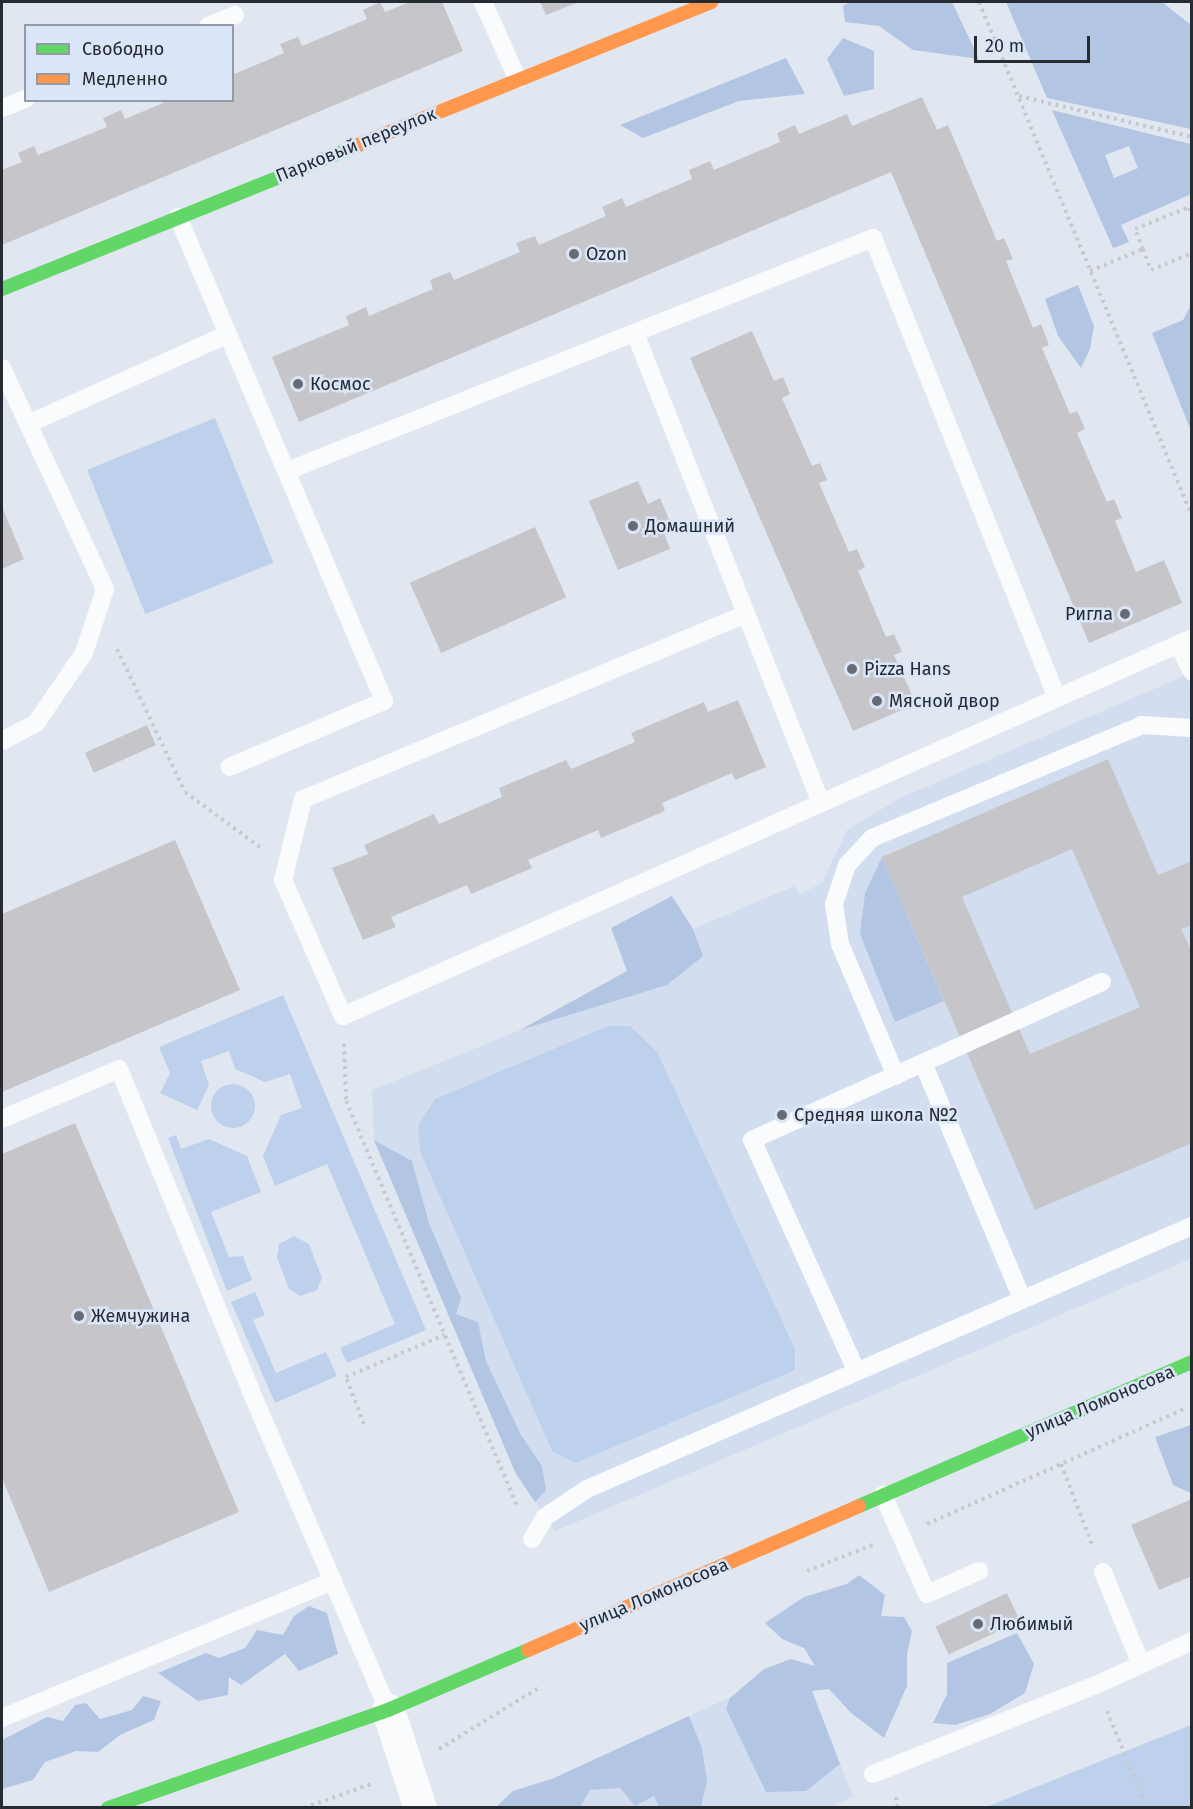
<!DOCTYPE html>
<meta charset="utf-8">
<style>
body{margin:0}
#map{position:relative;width:1193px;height:1809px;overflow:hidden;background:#e0e7f1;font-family:"Fira Sans",sans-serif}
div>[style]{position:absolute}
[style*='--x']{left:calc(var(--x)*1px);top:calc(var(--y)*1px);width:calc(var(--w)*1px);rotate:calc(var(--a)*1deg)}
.built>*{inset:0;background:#d2def0}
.green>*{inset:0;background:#bdd0ec;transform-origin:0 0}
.round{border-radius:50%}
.forest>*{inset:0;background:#b2c6e4}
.building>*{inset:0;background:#c6c5c9;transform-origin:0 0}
.path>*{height:4px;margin-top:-2px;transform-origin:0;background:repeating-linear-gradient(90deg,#c7c9cc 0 3px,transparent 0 7.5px)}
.lane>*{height:18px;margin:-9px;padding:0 9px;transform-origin:9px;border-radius:9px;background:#fafbfd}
.street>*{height:33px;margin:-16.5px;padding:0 16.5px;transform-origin:16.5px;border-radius:16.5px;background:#fafbfd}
.fast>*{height:14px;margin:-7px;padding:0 7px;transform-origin:7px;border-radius:7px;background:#63d668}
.slow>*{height:14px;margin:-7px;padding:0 7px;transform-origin:7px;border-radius:7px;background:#ff974d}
.dots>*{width:16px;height:16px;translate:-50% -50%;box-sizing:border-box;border:3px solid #dae6f7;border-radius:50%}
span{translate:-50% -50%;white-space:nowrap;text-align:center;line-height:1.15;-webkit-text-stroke:5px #dae6f7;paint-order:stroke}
.street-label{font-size:18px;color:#262a31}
.poi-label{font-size:18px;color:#262a31}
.left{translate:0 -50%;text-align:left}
.right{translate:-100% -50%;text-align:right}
.frame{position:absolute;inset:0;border:3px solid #262a31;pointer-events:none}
.legend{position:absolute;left:24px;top:24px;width:210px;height:78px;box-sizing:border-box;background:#dae6f7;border:2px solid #929ba8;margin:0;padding:8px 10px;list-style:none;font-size:18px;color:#262a31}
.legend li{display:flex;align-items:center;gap:12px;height:30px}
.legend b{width:30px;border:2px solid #929ba8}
.scale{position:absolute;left:974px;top:36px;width:116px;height:27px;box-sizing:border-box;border:3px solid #262a31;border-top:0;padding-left:8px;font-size:18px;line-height:21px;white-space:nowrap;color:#262a31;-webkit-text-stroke:4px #dae6f7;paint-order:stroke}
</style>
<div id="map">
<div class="built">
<i style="clip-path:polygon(1191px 673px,1191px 1259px,555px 1531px,516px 1474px,374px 1140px,372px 1090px,703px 956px,693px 929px,794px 886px,800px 894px,822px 883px,847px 830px,900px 798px)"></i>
<i style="clip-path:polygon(802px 1664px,853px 1797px,830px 1808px,564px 1807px,554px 1778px)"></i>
</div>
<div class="green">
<i style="left:215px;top:418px;width:156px;height:138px;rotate:68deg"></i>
<i style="clip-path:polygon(283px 995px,426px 1330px,347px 1363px,340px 1348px,395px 1324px,327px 1164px,275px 1186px,263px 1156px,281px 1115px,302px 1108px,290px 1074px,265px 1082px,235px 1069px,229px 1051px,201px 1061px,209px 1085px,197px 1110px,160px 1093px,170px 1073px,159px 1047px)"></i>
<i style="clip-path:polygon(608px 1026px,630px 1026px,657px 1052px,795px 1349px,795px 1370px,576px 1463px,552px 1451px,420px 1151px,418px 1126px,435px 1099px)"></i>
<i class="round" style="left:211px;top:1084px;width:44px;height:44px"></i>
<i style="clip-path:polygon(176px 1135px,181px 1149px,209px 1139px,247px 1156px,261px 1192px,211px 1212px,229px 1257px,243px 1256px,252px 1280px,227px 1291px,168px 1138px)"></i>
<i style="clip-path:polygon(294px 1236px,309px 1244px,322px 1278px,317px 1290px,300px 1296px,289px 1289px,277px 1257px,279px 1244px)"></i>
<i style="clip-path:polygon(255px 1292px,265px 1315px,253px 1320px,276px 1373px,326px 1352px,337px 1376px,275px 1403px,231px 1302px)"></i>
<i style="clip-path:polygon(1191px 1725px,1191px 1807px,986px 1807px)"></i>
</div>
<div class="forest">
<i style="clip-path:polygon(850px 2px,952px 2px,979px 59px,913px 50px,879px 26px,845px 22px,843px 6px)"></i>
<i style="clip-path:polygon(1006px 2px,1162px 2px,1191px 25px,1191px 129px,1047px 98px)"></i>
<i style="clip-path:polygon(843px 38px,874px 51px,874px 89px,844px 96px,827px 59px)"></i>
<i style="clip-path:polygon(786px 58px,805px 94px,739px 101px,643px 138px,620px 125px)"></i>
<i style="clip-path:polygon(evenodd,1052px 110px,1191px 144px,1191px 194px,1121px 225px,1129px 242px,1113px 248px,1052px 110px,1129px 146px,1138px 168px,1114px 178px,1105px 155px,1129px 146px)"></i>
<i style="clip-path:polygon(1078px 285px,1094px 326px,1090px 349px,1081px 368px,1058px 336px,1045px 299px)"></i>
<i style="clip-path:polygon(1191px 305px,1192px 305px,1191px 431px,1152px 333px,1183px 320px)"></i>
<i style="clip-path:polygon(882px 857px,944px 1001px,895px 1022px,860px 934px,865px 893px)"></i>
<i style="clip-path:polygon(672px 896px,693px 929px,703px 956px,667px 985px,520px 1030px,627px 971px,611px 928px)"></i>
<i style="clip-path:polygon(374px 1140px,412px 1161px,429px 1223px,461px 1298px,456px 1314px,478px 1322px,486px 1361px,521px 1435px,542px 1466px,546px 1490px,535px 1502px,516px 1474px)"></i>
<i style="clip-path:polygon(1191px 1425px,1192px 1425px,1191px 1493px,1173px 1485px,1155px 1437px)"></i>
<i style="clip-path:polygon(859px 1575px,885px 1595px,881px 1616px,904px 1617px,912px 1631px,907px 1655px,907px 1686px,884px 1738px,851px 1713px,829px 1689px,812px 1691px,840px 1764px,806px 1791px,766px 1792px,726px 1709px,730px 1698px,764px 1669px,791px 1659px,815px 1666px,804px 1648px,782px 1639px,765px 1623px,804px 1597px,847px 1584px)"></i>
<i style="clip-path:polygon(309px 1606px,327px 1613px,338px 1654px,299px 1671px,285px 1654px,241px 1685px,229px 1677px,228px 1695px,198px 1701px,158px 1673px,206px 1653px,219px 1658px,245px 1648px,257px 1630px,283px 1635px,294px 1616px)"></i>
<i style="clip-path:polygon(1017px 1633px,1034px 1664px,1025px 1693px,990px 1714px,955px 1725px,933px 1723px,947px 1694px,947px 1663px)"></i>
<i style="clip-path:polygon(143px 1696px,161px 1701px,154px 1720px,120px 1735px,98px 1752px,76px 1751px,45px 1762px,33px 1780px,2px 1789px,2px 1740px,47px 1717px,63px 1721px,75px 1705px,86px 1703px,100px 1719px,132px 1710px)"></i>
<i style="clip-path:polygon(689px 1716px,702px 1748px,707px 1781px,701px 1807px,659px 1807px,654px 1796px,635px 1806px,620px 1788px,590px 1790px,580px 1807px,496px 1807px,513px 1791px,554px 1778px)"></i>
</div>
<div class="building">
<i style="clip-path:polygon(380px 2px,385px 12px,410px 2px,442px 2px,463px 51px,2px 245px,2px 170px,22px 162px,18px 153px,34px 146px,38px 155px,107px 127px,103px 118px,121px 110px,125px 119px,170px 100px,232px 100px,232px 75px,284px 53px,280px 44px,298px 37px,302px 46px,367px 19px,363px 10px)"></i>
<i style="clip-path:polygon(540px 2px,579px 2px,546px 15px)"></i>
<i style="clip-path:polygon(922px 97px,937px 130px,948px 125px,997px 241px,1004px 238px,1013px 259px,1006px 261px,1033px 328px,1041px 324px,1049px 345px,1042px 348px,1070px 414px,1077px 411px,1085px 429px,1077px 433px,1107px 502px,1114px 499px,1122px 518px,1115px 521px,1136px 572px,1164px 560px,1182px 603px,1089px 643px,891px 172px,299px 422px,272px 357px,349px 325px,346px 316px,366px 307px,369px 316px,433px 289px,430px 280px,450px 272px,454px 280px,520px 252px,516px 243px,535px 236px,539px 245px,606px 216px,602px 207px,622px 198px,626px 207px,692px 179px,689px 170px,710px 161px,714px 170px,780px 142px,777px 133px,795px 125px,799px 134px,847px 114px,852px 126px)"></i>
<i style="clip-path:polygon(752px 331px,774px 381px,783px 377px,790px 394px,782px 398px,812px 466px,820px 463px,827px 480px,819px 483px,849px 552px,857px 549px,865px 567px,858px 571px,886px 637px,894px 634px,902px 652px,894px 655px,916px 704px,853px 731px,690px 358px)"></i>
<i style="clip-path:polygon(638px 481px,648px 504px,660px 498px,671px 524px,662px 528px,670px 549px,618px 570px,589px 501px)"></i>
<i style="clip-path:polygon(2px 507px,24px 559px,2px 569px)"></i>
<i style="left:535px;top:527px;width:77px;height:137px;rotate:66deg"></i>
<i style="clip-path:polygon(738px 700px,766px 767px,735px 780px,732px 773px,662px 803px,665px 811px,601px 838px,598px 830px,528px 860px,532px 868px,471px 894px,467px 885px,391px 917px,396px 927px,363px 940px,332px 868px,368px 854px,364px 845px,434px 814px,439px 824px,502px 797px,499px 788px,566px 760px,571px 769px,635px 742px,631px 733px,704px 702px,708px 712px)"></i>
<i style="left:147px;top:725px;width:22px;height:68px;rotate:66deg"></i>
<i style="clip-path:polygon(evenodd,1108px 759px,1158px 875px,1192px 861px,1192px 925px,1181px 929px,1192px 952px,1192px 1143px,1035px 1210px,882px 857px,1108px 759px,1072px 849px,1140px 1007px,1030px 1054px,962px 897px,1072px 849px)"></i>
<i style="clip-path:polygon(175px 840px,240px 990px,2px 1092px,2px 914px)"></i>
<i style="clip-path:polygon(75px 1123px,239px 1512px,49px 1592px,2px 1478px,2px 1154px)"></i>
<i style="clip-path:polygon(1192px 1499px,1192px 1576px,1159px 1590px,1131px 1525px)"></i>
<i style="left:1007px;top:1593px;width:31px;height:79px;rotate:65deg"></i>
</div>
<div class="path">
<i style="--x:979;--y:2;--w:556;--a:67.49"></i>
<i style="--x:1019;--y:96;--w:178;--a:13.3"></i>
<i style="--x:1189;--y:208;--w:8;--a:67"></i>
<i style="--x:1143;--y:249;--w:22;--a:69"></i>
<i style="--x:1151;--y:270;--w:44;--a:-22.5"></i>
<i style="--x:1090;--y:271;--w:57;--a:-22.5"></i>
<i style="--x:1143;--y:249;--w:22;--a:-112"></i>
<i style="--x:1135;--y:229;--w:61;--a:-22"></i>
<i style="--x:117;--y:649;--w:158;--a:64.6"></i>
<i style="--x:185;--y:792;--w:94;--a:36.4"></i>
<i style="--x:344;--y:1044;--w:57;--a:88"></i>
<i style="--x:346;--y:1101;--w:439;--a:67.1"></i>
<i style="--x:364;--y:1424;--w:50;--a:-111"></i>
<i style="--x:346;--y:1377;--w:107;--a:-23.2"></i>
<i style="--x:1061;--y:1464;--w:89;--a:68.9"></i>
<i style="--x:927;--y:1524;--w:284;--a:-24.1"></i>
<i style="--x:807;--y:1571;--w:73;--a:-21.7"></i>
<i style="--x:1107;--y:1711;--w:105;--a:67.6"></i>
<i style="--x:439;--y:1749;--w:119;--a:-31.5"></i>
<i style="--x:896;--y:1797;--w:11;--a:85"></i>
<i style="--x:304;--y:1808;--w:74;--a:-19.7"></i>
</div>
<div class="lane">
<i style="--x:483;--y:2;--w:85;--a:65.8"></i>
<i style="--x:208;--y:26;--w:29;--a:-22"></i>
<i style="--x:2;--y:108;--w:26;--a:-21"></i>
<i style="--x:178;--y:217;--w:526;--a:66.94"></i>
<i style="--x:384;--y:701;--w:168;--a:156.9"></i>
<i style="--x:635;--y:333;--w:505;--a:68.41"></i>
<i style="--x:2;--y:368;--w:244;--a:65"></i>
<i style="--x:105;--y:589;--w:67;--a:108.2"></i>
<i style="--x:84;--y:653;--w:85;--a:124.4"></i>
<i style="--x:36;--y:723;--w:38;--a:152"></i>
<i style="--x:28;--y:424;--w:219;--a:-24.2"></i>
<i style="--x:287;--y:471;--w:631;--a:-21.68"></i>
<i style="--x:873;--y:238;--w:495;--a:68.2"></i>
<i style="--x:746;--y:614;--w:480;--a:157.3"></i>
<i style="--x:303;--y:799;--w:83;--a:103.9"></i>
<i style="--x:283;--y:880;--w:149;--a:66.2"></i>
<i style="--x:343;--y:1016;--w:929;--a:-24"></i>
<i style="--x:1178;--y:644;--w:31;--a:63"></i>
<i style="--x:923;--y:1063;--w:255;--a:67.2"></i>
<i style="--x:896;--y:1076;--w:143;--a:-113"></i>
<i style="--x:840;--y:944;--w:40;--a:-98.5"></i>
<i style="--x:834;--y:904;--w:41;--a:-71.6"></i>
<i style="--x:847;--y:865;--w:37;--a:-47"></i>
<i style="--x:872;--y:838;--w:293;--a:-22.7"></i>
<i style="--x:1142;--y:725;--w:50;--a:3.4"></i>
<i style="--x:2;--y:1119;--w:127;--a:-23.1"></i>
<i style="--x:119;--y:1069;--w:346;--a:67.7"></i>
<i style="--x:250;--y:1389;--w:349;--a:66.7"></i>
<i style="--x:856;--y:1370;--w:252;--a:-114.3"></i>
<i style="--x:752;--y:1140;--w:384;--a:-24.3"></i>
<i style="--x:883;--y:1495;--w:108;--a:66"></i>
<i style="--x:927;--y:1594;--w:57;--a:-23.9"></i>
<i style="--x:532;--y:1539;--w:26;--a:-59"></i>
<i style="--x:545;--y:1517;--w:50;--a:-33.7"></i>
<i style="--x:587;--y:1489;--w:660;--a:-23.5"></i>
<i style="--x:1103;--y:1572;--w:100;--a:67.6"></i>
<i style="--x:2;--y:1718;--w:358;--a:-22.5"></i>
<i style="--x:873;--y:1774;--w:240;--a:-21.8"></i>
<i style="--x:1096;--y:1685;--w:106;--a:-24.6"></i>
</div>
<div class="street">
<i style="--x:388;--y:1710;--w:103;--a:71.9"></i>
</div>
<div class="fast">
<i style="--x:2;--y:289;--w:386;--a:-22"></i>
<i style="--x:859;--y:1506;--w:363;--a:-23.4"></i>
<i style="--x:108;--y:1808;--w:297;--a:-19.3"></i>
<i style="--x:388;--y:1710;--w:152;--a:-23.2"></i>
</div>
<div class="slow">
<i style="--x:360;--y:144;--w:379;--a:-22"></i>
<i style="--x:528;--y:1650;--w:361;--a:-23.5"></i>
</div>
<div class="dots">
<i style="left:574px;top:254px;background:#676c74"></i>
<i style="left:298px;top:384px;background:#676c74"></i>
<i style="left:633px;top:526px;background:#676c74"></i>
<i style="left:1125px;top:614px;background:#676c74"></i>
<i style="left:852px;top:669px;background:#676c74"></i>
<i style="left:877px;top:701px;background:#676c74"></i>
<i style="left:782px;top:1115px;background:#676c74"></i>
<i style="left:79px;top:1316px;background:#676c74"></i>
<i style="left:978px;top:1624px;background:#676c74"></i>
</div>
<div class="street-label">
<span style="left:356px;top:145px;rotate:-22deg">Парковый переулок</span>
<span style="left:1100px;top:1402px;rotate:-23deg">улица Ломоносова</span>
<span style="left:654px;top:1595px;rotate:-23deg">улица Ломоносова</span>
</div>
<div class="poi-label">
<span class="left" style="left:586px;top:254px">Ozon</span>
<span class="left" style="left:310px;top:384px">Космос</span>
<span class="left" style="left:645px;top:526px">Домашний</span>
<span class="right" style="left:1113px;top:614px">Ригла</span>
<span class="left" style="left:864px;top:669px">Pizza Hans</span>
<span class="left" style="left:889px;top:701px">Мясной двор</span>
<span class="left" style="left:794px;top:1115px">Средняя школа №2</span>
<span class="left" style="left:91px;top:1316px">Жемчужина</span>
<span class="left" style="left:990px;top:1624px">Любимый</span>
</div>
<div class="frame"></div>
<ul class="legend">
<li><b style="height:8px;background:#63d668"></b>Свободно</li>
<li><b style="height:8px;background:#ff974d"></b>Медленно</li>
</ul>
<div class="scale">20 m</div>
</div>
